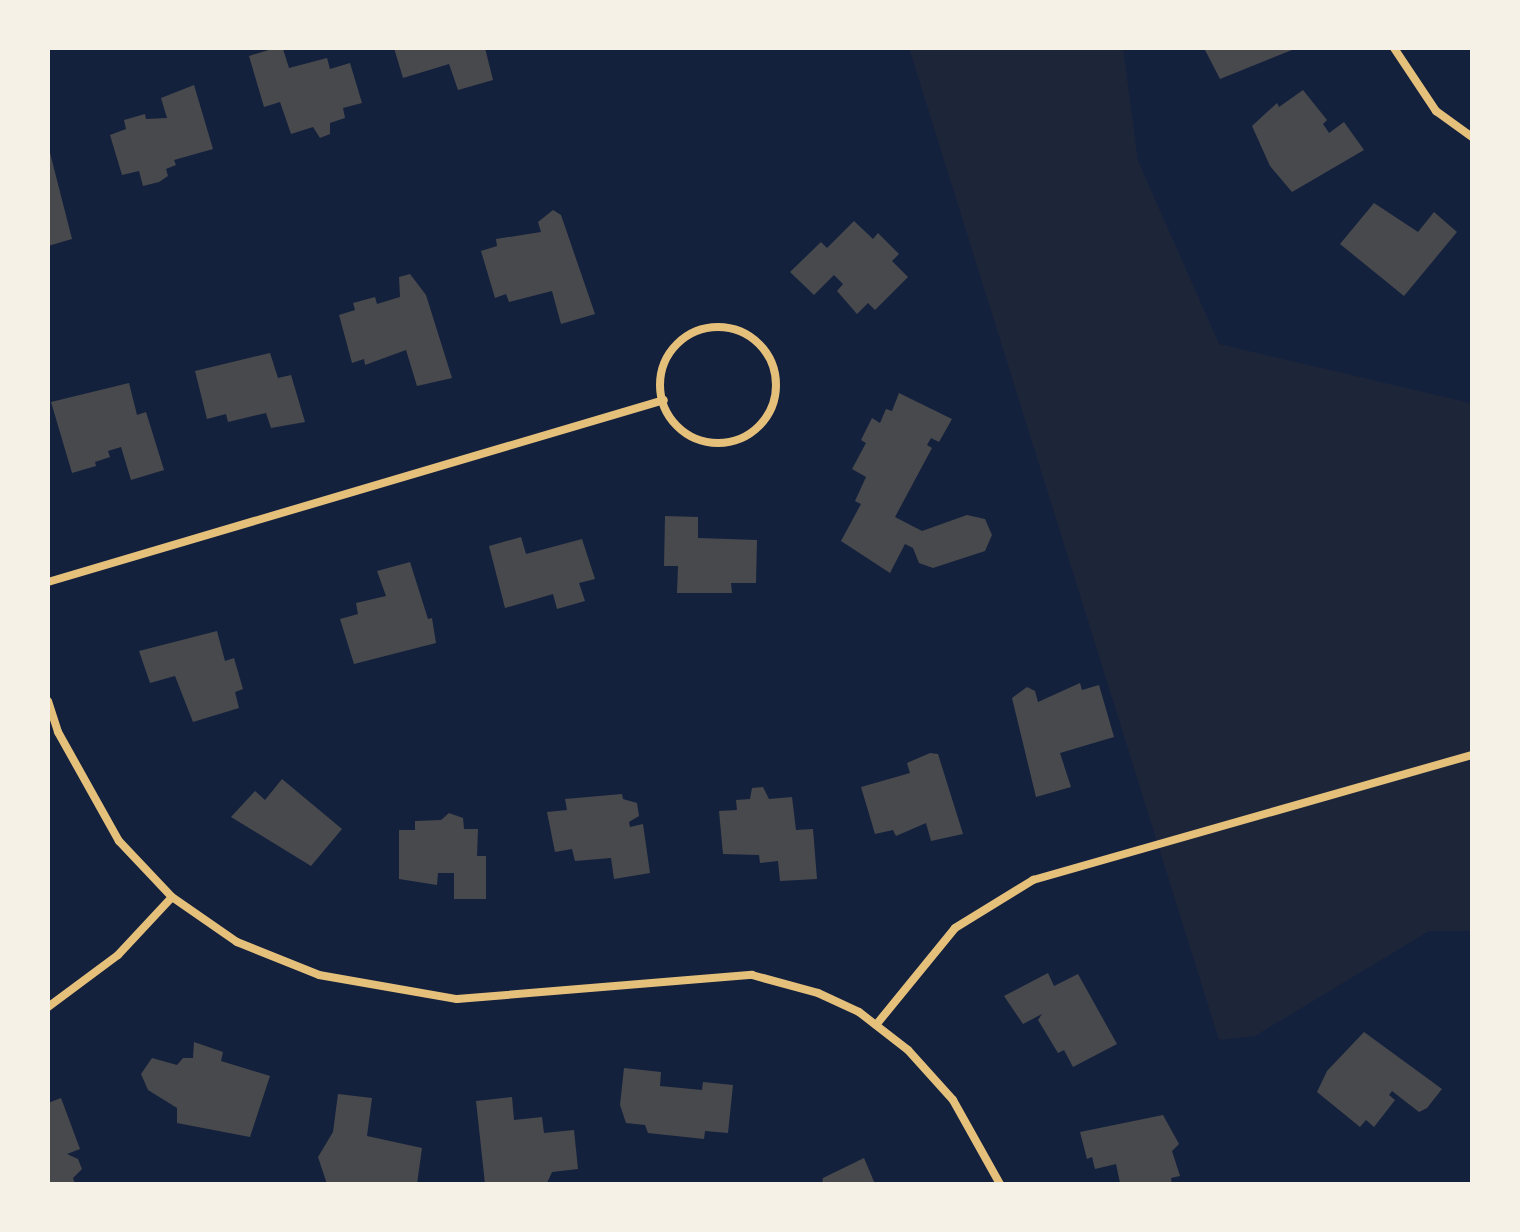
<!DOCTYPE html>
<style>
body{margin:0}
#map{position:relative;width:1520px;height:1232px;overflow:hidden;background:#14213d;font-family:"Playfair Display",serif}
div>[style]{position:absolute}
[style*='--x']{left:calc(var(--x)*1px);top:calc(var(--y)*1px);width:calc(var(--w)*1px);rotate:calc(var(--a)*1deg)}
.green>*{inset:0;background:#1d2539}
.building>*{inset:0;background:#48494c}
.minor>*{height:8px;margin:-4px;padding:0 4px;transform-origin:4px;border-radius:4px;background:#e5c07b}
.minor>.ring{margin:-4px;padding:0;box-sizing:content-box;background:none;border:8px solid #e5c07b;border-radius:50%}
span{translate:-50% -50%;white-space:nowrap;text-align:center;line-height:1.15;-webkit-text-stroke:6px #f6f1e7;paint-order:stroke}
.frame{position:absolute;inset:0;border:50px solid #f6f1e7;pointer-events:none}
</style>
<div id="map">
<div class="green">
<i style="clip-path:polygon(909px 48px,1123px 48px,1138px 161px,1219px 344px,1470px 403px,1472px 931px,1429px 931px,1255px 1036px,1219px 1040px)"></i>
</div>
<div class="building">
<i style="clip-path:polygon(394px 48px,485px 48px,493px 80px,458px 90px,449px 64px,403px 78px)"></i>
<i style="clip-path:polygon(1204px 48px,1297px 48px,1220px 79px)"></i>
<i style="clip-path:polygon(272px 49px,283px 49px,289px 68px,327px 58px,330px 69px,350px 63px,362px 103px,343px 108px,345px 118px,330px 123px,330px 134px,320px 138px,313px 127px,291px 134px,280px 102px,264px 107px,249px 56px)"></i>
<i style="clip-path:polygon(194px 85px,213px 149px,174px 160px,176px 165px,166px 169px,168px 176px,159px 182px,143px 186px,139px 171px,122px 175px,110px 135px,126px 129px,124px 120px,145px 114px,146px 119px,167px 118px,161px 98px)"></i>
<i style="clip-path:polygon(1303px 90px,1327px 120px,1323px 124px,1329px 133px,1344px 122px,1364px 150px,1292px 192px,1270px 166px,1252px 126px,1277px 103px,1279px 107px)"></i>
<i style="clip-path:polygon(48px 145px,72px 239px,48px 246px)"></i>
<i style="clip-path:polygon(1374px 203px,1418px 232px,1434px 212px,1457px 232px,1404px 296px,1340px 244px)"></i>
<i style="clip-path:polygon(553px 210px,561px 215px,595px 314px,561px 324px,552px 291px,509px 302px,506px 294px,495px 298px,481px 251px,497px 246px,496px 239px,541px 232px,538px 222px)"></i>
<i style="clip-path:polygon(854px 221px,873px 239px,878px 233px,899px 254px,892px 261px,908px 277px,875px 310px,868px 303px,857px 314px,837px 291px,843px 284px,834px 275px,814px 295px,790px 272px,821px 242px,827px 248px)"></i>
<i style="clip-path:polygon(410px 274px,426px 295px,452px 378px,417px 386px,406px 350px,365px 365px,364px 359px,352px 363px,339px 315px,355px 310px,353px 303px,375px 297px,377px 304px,400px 297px,399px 277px)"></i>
<i style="clip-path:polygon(270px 353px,278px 378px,291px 375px,305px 422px,271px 428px,266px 413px,228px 422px,226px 414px,207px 419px,195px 371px)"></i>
<i style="clip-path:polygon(129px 383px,137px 415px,146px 412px,164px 470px,131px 480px,121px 447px,108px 451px,110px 457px,95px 462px,96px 466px,72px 473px,51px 402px)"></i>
<i style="clip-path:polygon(899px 393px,952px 419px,939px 442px,931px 438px,927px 445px,932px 448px,895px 517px,922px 531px,967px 515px,985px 519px,992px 535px,985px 551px,933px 568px,919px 563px,913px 548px,905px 544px,890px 573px,841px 541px,861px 504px,855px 501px,866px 477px,852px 469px,866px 443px,861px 440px,872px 418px,880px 423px,886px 409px,892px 411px)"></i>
<i style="clip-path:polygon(665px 516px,698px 517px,698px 538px,757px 540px,756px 583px,731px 583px,732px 593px,677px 593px,678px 566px,664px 566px)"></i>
<i style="clip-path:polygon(521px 537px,526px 554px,582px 539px,595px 579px,579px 583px,585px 601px,557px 609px,553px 594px,505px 608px,489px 546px)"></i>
<i style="clip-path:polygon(410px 562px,428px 619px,432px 618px,436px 643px,354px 664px,340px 619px,358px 614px,356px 603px,386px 596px,377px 571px)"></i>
<i style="clip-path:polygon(217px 631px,225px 661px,234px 658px,243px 689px,235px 692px,239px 708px,193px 722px,175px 676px,150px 683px,139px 651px)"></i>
<i style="clip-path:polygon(1080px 683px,1082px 690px,1099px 685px,1114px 737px,1060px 753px,1071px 787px,1036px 797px,1012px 698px,1027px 687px,1035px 691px,1038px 702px)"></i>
<i style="clip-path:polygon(930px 753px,938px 754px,963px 834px,931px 841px,926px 823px,896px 836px,893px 830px,875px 834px,861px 787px,910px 773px,907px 763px)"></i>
<i style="clip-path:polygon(282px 779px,342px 829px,311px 866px,231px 817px,255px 791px,265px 800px)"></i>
<i style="clip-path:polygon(763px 787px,769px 799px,792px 797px,796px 830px,813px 829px,817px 879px,780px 881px,778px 861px,760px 863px,759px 855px,723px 854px,719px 811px,737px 810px,736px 800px,750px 799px,752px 788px)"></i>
<i style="clip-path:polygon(622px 794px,623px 799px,637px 803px,639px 816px,629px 822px,630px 827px,643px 824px,650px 873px,614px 879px,611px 858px,575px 861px,572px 849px,555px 852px,547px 812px,567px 810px,565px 799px)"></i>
<i style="clip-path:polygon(449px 813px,463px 818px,464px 829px,478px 829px,477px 856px,486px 856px,486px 899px,454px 899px,454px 873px,438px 873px,437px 885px,399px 879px,399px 830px,415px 830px,415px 821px,441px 820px)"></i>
<i style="clip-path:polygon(1048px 973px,1054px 986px,1078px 974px,1117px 1044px,1073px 1067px,1064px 1050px,1058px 1053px,1038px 1020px,1042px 1014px,1023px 1024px,1004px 996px)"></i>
<i style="clip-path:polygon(1364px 1032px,1442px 1089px,1427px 1108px,1419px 1112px,1392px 1091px,1389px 1095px,1395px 1100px,1374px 1127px,1366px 1120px,1360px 1127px,1317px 1092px,1327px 1071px)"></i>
<i style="clip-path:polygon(194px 1042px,223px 1052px,221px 1061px,270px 1076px,250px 1137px,177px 1123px,177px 1108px,148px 1090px,141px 1074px,152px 1058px,177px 1065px,183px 1058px,193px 1058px)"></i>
<i style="clip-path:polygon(624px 1068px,661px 1072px,660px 1086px,702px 1090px,703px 1082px,733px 1085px,728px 1133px,705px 1131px,704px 1139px,648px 1133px,645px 1125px,626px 1123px,620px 1105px)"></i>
<i style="clip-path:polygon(338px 1094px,372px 1098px,367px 1136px,422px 1148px,417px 1184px,327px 1184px,318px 1157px,333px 1132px)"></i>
<i style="clip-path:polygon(512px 1097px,514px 1120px,542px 1117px,544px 1133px,574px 1130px,578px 1169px,552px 1172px,547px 1183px,485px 1184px,476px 1101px)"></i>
<i style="clip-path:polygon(61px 1098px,80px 1149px,67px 1154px,78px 1159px,82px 1169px,73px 1178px,75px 1184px,48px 1184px,48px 1103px)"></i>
<i style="clip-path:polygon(1163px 1115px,1179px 1144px,1172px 1151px,1180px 1176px,1171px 1178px,1172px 1184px,1120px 1183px,1116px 1164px,1095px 1169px,1092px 1157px,1087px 1159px,1080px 1132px)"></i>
<i style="clip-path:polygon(864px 1158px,875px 1184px,822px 1184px,823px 1178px)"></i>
</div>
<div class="minor">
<i style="--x:1394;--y:48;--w:76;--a:56.3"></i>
<i style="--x:1436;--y:111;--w:44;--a:35.8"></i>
<i class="ring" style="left:660px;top:327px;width:108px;height:108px"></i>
<i style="--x:48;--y:582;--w:642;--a:-16.46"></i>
<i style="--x:48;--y:701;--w:33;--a:72"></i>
<i style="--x:58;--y:732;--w:125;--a:60.8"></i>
<i style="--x:119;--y:841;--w:77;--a:46.6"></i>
<i style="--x:172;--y:897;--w:79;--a:34.7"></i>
<i style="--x:237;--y:942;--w:88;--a:21.9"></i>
<i style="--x:319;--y:975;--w:140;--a:9.9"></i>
<i style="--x:457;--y:999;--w:296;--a:-4.7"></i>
<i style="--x:752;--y:975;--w:68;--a:15.3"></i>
<i style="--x:818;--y:993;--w:45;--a:24.9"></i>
<i style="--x:859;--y:1012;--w:62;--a:37.8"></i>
<i style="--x:908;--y:1050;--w:67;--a:48"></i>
<i style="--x:953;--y:1100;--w:96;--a:60.8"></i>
<i style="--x:48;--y:1007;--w:87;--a:-36.6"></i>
<i style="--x:118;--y:955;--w:79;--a:-47"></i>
<i style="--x:876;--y:1025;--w:125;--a:-50.8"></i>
<i style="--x:955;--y:928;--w:92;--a:-31.6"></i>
<i style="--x:1033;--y:880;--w:456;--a:-15.9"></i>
</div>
<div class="frame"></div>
</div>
